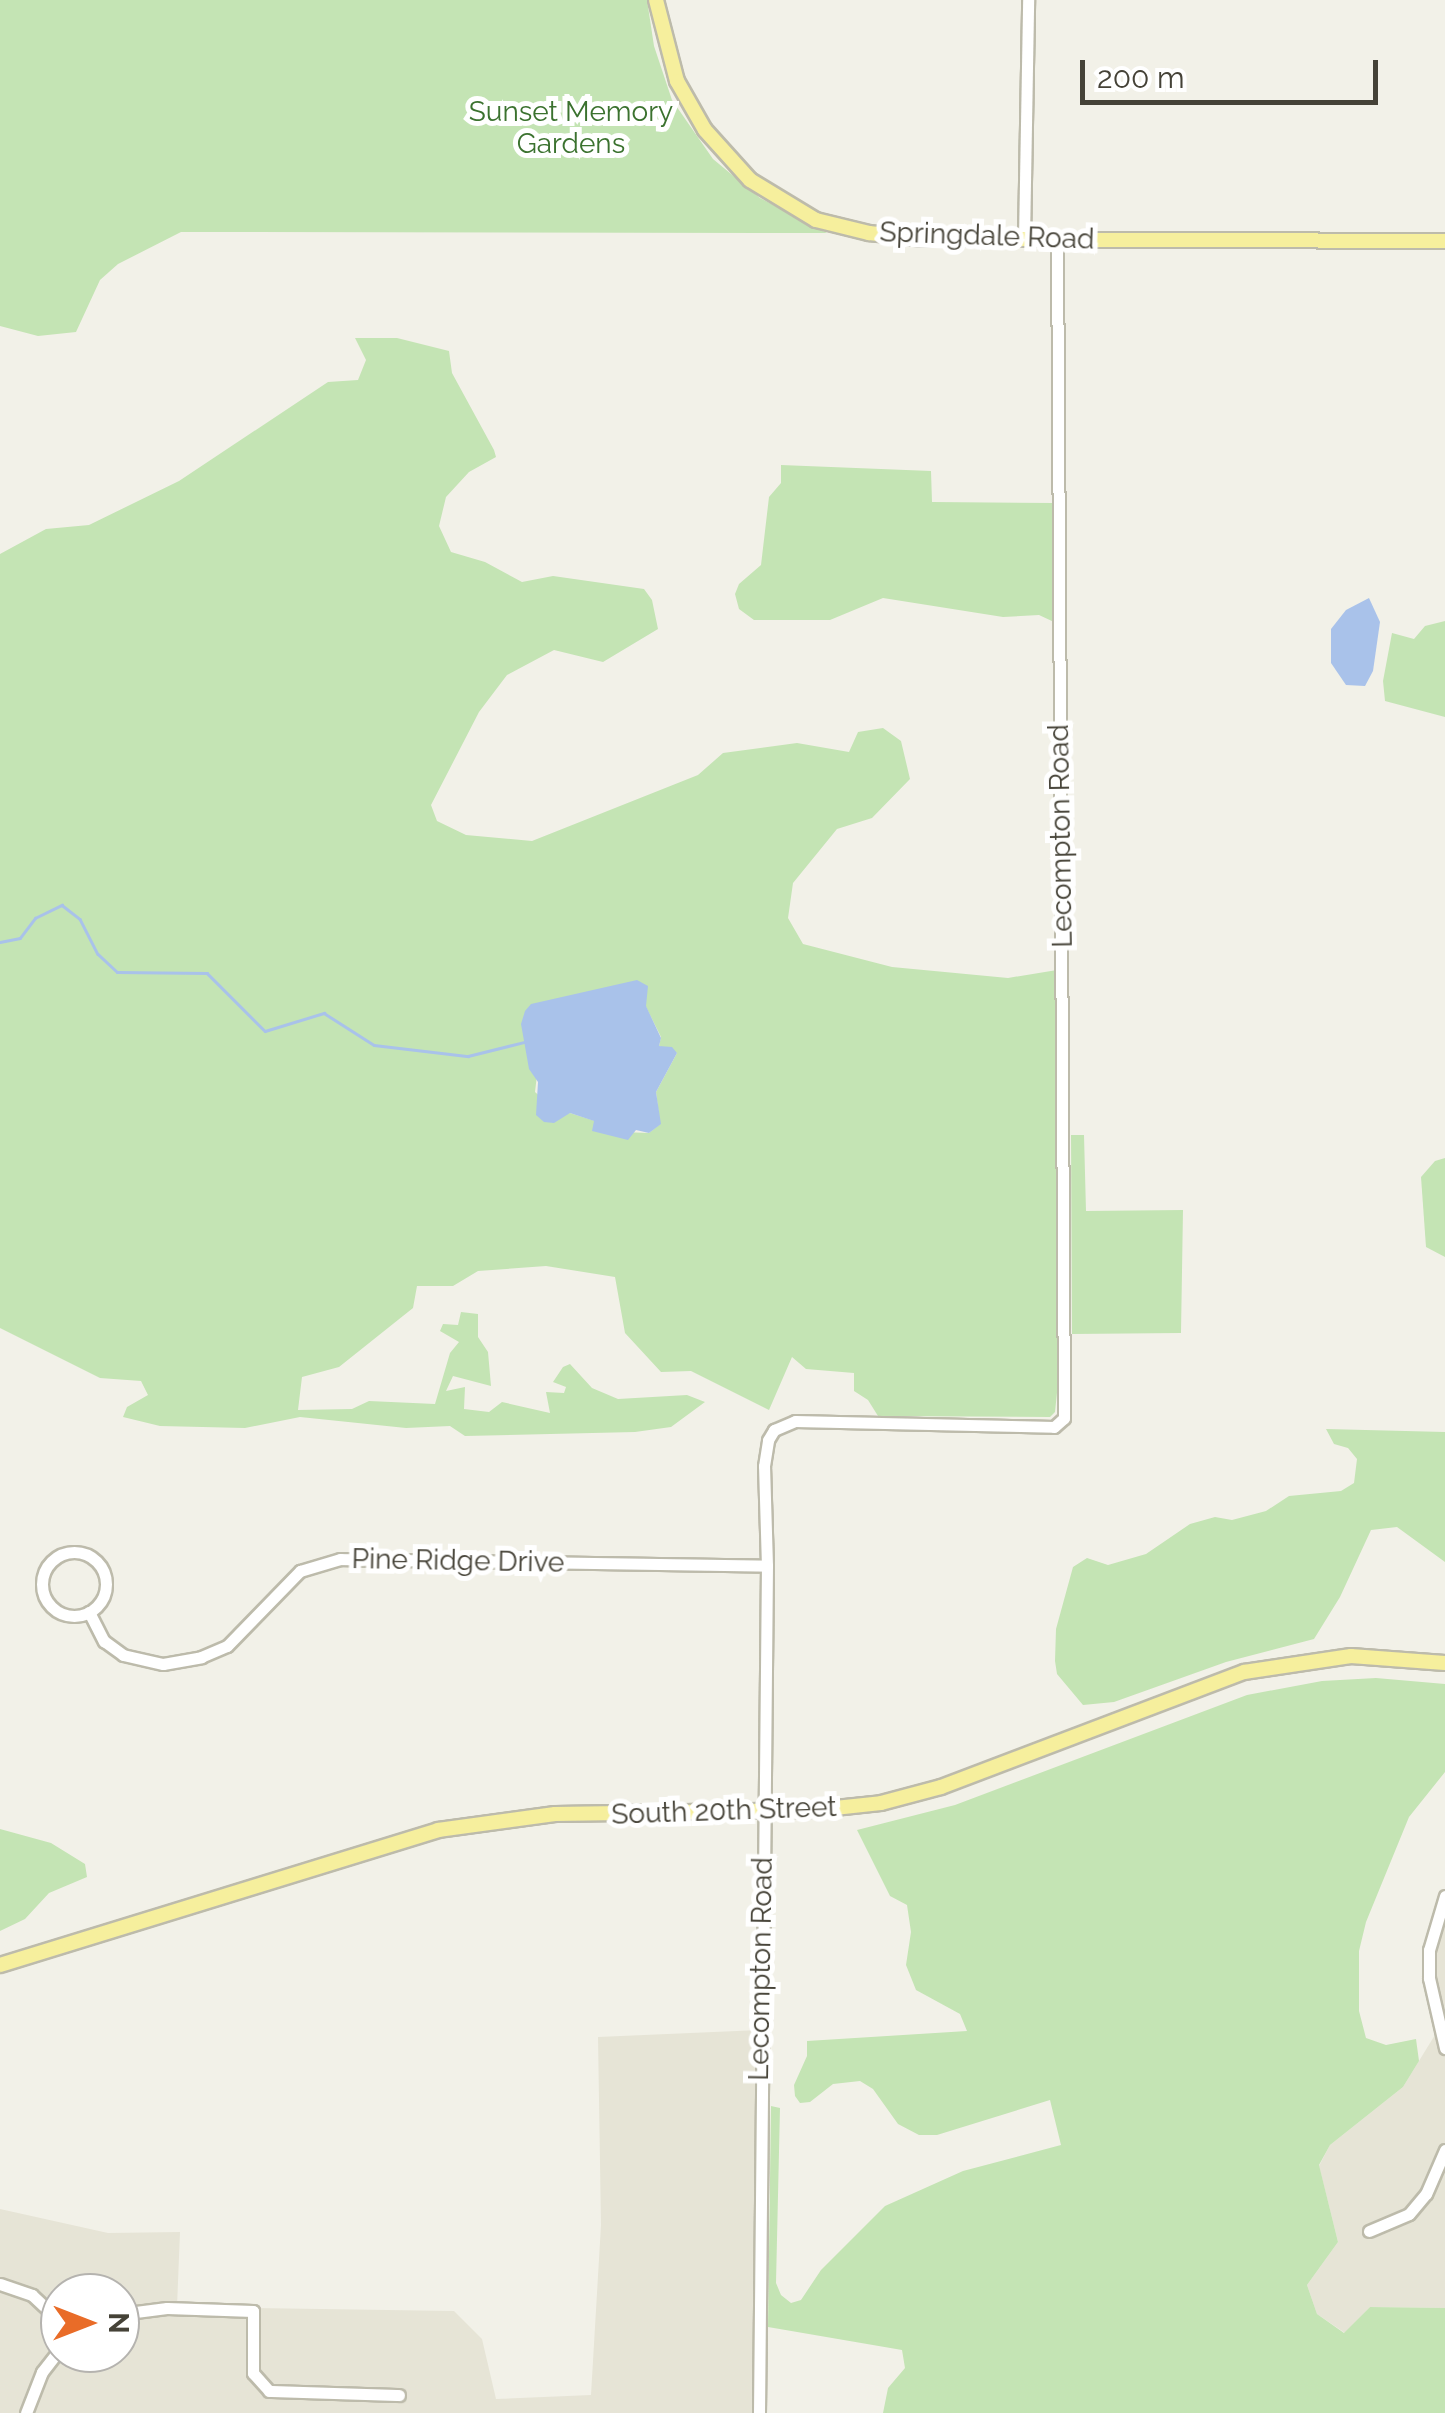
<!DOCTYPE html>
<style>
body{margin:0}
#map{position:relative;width:1445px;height:2413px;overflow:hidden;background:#f2f1e8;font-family:Raleway,sans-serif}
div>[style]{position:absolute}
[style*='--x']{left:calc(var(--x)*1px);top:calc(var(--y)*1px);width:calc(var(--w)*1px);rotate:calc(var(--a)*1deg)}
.residential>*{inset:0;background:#e6e4d6}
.green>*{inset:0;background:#c4e4b4}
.water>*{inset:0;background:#a9c2ea}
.stream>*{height:2.5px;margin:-1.25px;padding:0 1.25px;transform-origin:1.25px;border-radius:1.25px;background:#a9c2ea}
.roads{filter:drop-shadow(2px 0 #bdbbab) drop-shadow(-2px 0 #bdbbab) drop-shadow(0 2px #bdbbab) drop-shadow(0 -2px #bdbbab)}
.minor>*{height:11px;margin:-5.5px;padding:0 5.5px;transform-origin:5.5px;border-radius:5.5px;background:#fff}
.minor>.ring{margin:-5.5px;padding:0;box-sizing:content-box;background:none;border:11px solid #fff;border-radius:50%}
.major>*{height:14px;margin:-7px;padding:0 7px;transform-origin:7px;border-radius:7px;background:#f6ef9d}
span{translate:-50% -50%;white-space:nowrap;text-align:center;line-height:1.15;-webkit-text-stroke:10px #fff;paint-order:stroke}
.park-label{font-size:28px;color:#3b722f}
.street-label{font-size:28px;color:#454237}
.north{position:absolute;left:40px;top:2273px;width:100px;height:100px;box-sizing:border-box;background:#fff;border:2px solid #b5b3af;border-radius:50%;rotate:90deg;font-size:28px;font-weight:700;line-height:40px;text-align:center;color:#454237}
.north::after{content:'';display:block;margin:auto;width:35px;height:45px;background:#e96c28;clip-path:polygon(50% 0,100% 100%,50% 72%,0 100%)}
.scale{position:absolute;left:1080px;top:60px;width:298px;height:45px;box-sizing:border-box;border:5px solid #454237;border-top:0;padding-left:12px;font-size:30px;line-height:35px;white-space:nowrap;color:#454237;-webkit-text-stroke:8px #fff;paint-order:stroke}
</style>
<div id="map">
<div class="residential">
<i style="clip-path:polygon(1445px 1896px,1445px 2308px,1370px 2307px,1345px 2333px,1317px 2314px,1307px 2285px,1338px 2242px,1319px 2166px,1330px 2145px,1403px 2087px,1438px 2030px,1429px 1978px)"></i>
<i style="clip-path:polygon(evenodd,760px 2030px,759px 2413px,0 2413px,0 2209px,108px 2233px,180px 2232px,177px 2307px,454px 2311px,482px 2339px,496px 2399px,591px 2395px,601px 2225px,598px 2037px,760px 2030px,60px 2293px,120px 2293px,120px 2353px,60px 2353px,60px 2293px)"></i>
</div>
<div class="green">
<i style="clip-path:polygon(0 0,647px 0,654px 46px,672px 100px,713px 159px,760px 198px,827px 233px,181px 232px,118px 264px,100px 280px,76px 332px,38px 336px,0 326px)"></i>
<i style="clip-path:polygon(evenodd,355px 338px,397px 338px,449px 351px,452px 373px,494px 450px,496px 457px,469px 472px,446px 497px,439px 526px,451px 552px,485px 562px,522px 582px,553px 576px,644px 589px,652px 600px,658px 629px,603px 662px,554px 650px,507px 675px,479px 712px,431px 805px,437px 821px,466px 835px,532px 841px,698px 775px,723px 753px,797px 743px,849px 752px,858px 732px,883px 728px,901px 741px,910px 779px,872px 818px,837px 829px,793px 883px,788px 918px,803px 944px,892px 967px,1008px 978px,1057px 970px,1058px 1383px,1055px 1412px,1050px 1417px,878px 1416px,868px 1400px,854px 1391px,854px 1373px,806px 1369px,792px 1357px,769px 1410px,691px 1371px,661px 1372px,625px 1333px,615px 1277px,546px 1266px,478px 1271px,453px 1286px,417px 1286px,413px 1308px,339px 1367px,302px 1377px,298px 1410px,352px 1409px,369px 1401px,435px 1404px,450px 1353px,459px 1342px,440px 1331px,443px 1324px,458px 1325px,461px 1312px,478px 1314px,478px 1337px,488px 1352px,491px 1386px,453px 1376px,446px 1391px,465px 1387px,464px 1409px,489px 1412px,502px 1402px,550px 1413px,546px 1392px,564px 1393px,566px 1387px,553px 1382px,563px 1367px,570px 1364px,592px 1388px,618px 1399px,687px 1395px,705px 1402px,671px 1427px,635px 1432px,465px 1436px,450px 1426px,406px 1428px,300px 1417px,245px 1428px,160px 1426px,123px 1417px,127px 1407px,148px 1395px,141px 1381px,100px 1378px,0 1328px,0 554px,46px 529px,89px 525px,179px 481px,328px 382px,358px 380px,366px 360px,355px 338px,646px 1007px,661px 1037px,659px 1046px,677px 1053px,656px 1092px,660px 1124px,649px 1133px,593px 1131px,595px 1121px,570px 1113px,561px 1115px,535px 1092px,537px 1075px,646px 1007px)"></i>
<i style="clip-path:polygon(781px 465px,931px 471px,932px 502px,1053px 503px,1054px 622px,1039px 615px,1003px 617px,883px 598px,830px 620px,754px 620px,739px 609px,735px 594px,739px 584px,761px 565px,769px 497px,781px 483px)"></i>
<i style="clip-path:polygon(1445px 621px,1445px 717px,1385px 701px,1383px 681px,1392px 633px,1414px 639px,1425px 626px)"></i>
<i style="clip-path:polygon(1071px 1135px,1084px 1135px,1086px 1211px,1183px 1210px,1181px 1333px,1072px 1334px)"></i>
<i style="clip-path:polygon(1445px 1158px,1445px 1257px,1426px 1247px,1421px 1177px,1435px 1161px)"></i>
<i style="clip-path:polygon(1326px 1429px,1445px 1432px,1445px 1562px,1397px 1527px,1371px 1530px,1340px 1597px,1314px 1639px,1226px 1662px,1114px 1702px,1083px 1705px,1057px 1674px,1055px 1661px,1056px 1629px,1073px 1567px,1087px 1558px,1108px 1565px,1146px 1554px,1190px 1524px,1215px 1517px,1232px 1520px,1266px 1511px,1289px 1496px,1341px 1491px,1354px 1483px,1357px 1459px,1348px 1448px,1334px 1444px)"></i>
<i style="clip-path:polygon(1376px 1678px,1445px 1684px,1445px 1772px,1409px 1817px,1366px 1922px,1359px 1951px,1359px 2011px,1366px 2038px,1386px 2045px,1416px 2039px,1419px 2061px,1403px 2087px,1330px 2145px,1319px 2165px,1338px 2242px,1307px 2285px,1317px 2314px,1344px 2333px,1370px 2307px,1445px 2308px,1445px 2413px,883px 2413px,888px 2388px,905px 2368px,902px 2350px,768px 2327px,771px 2106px,780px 2108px,776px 2283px,781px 2295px,791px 2303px,801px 2300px,821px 2270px,885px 2206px,963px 2171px,1061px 2145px,1050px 2100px,937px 2135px,919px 2135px,898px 2124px,873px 2089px,860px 2081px,833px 2084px,810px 2102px,800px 2103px,795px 2096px,794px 2085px,807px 2056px,807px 2041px,967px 2031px,960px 2014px,916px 1990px,906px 1965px,911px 1932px,907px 1905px,890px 1896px,857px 1830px,955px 1805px,1247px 1695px,1322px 1681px)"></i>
<i style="clip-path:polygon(0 1829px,51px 1843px,85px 1864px,87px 1877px,49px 1893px,25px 1919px,0 1931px)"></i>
</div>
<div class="water">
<i style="clip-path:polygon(1369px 598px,1380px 622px,1373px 671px,1365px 686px,1346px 685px,1331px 663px,1331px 629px,1346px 610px)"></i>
<i style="clip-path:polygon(637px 980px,648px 986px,646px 1006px,661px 1038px,659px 1046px,672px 1047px,677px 1053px,656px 1092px,661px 1124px,649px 1133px,636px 1130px,628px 1140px,592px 1131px,594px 1121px,570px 1113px,554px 1123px,544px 1122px,536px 1115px,538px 1082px,529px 1069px,521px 1024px,525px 1011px,531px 1004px)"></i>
</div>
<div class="stream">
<i style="--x:0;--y:942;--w:20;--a:-11"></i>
<i style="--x:20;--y:938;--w:25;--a:-53"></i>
<i style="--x:35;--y:918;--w:30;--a:-26"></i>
<i style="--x:62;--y:905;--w:23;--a:38"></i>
<i style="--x:80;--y:919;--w:39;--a:63"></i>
<i style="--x:98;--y:954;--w:26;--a:43"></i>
<i style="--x:117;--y:972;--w:90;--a:0.6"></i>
<i style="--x:207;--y:973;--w:82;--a:45"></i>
<i style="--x:265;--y:1031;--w:62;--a:-17"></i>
<i style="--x:324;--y:1013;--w:59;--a:32.6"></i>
<i style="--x:374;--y:1045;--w:95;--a:6.7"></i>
<i style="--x:468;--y:1056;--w:58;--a:-14"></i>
</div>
<div class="roads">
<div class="minor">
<i style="--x:1024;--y:239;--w:239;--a:-89"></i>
<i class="ring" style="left:42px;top:1552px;width:53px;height:53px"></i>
<i style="--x:89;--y:1612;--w:33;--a:63"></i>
<i style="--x:104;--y:1641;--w:24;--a:36"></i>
<i style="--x:123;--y:1655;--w:41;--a:12.7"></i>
<i style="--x:163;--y:1664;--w:39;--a:-10"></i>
<i style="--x:201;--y:1657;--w:28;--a:-23"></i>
<i style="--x:227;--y:1646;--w:105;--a:-45.8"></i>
<i style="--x:300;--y:1571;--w:42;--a:-16.7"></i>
<i style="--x:340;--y:1559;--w:427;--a:0.9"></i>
<i style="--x:1445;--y:1896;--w:56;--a:106.5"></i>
<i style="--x:1429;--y:1950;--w:28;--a:90"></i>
<i style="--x:1429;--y:1978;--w:72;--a:77.1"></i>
<i style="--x:1369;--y:2231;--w:43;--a:-23"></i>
<i style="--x:1409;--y:2214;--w:26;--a:-50"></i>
<i style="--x:1426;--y:2194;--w:48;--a:-66.6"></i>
<i style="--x:0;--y:2284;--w:34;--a:19"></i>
<i style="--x:32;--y:2295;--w:38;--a:43"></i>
<i style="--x:120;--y:2314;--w:47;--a:-7.3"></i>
<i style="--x:167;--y:2308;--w:86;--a:2"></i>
<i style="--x:253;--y:2311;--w:62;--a:90"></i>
<i style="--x:253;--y:2373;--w:24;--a:48"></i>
<i style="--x:269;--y:2391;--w:130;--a:1.8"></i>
<i style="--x:26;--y:2413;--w:44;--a:-68.7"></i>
<i style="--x:42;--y:2372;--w:29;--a:-52"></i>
<i style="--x:759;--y:2413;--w:847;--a:-89.46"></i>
<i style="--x:767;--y:1566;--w:100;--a:-91.7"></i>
<i style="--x:764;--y:1466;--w:26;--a:-81"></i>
<i style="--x:768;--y:1440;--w:12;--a:-59"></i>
<i style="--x:774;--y:1430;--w:23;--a:-23"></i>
<i style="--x:795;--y:1421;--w:259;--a:1.3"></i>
<i style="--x:1054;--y:1427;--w:13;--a:-42"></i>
<i style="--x:1064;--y:1418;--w:1178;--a:-90.34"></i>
</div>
<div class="major">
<i style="--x:656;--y:0;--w:84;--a:75.5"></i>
<i style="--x:677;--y:81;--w:56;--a:60.3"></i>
<i style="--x:705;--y:130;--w:67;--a:48"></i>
<i style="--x:750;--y:180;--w:77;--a:31.2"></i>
<i style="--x:816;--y:220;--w:55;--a:13.8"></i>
<i style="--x:869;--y:233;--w:55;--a:6.2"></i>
<i style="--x:924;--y:239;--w:521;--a:0.22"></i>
<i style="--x:0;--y:1965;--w:458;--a:-17.1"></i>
<i style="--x:438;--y:1830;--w:118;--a:-7.8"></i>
<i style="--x:555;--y:1814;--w:261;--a:-0.9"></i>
<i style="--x:816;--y:1810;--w:65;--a:-6.1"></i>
<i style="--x:881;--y:1803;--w:62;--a:-14.9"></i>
<i style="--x:941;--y:1787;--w:324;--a:-20.8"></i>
<i style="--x:1244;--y:1672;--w:108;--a:-8.5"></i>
<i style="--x:1351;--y:1656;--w:94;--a:4.3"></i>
</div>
</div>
<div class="park-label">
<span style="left:571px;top:128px">Sunset Memory<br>Gardens</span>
</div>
<div class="street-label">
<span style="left:987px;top:236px;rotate:2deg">Springdale Road</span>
<span style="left:1061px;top:836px;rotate:-91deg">Lecompton Road</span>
<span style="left:458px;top:1561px;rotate:1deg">Pine Ridge Drive</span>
<span style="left:724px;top:1811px;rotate:-2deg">South 20th Street</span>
<span style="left:761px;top:1969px;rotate:-89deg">Lecompton Road</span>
</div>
<div class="north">N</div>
<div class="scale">200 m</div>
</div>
